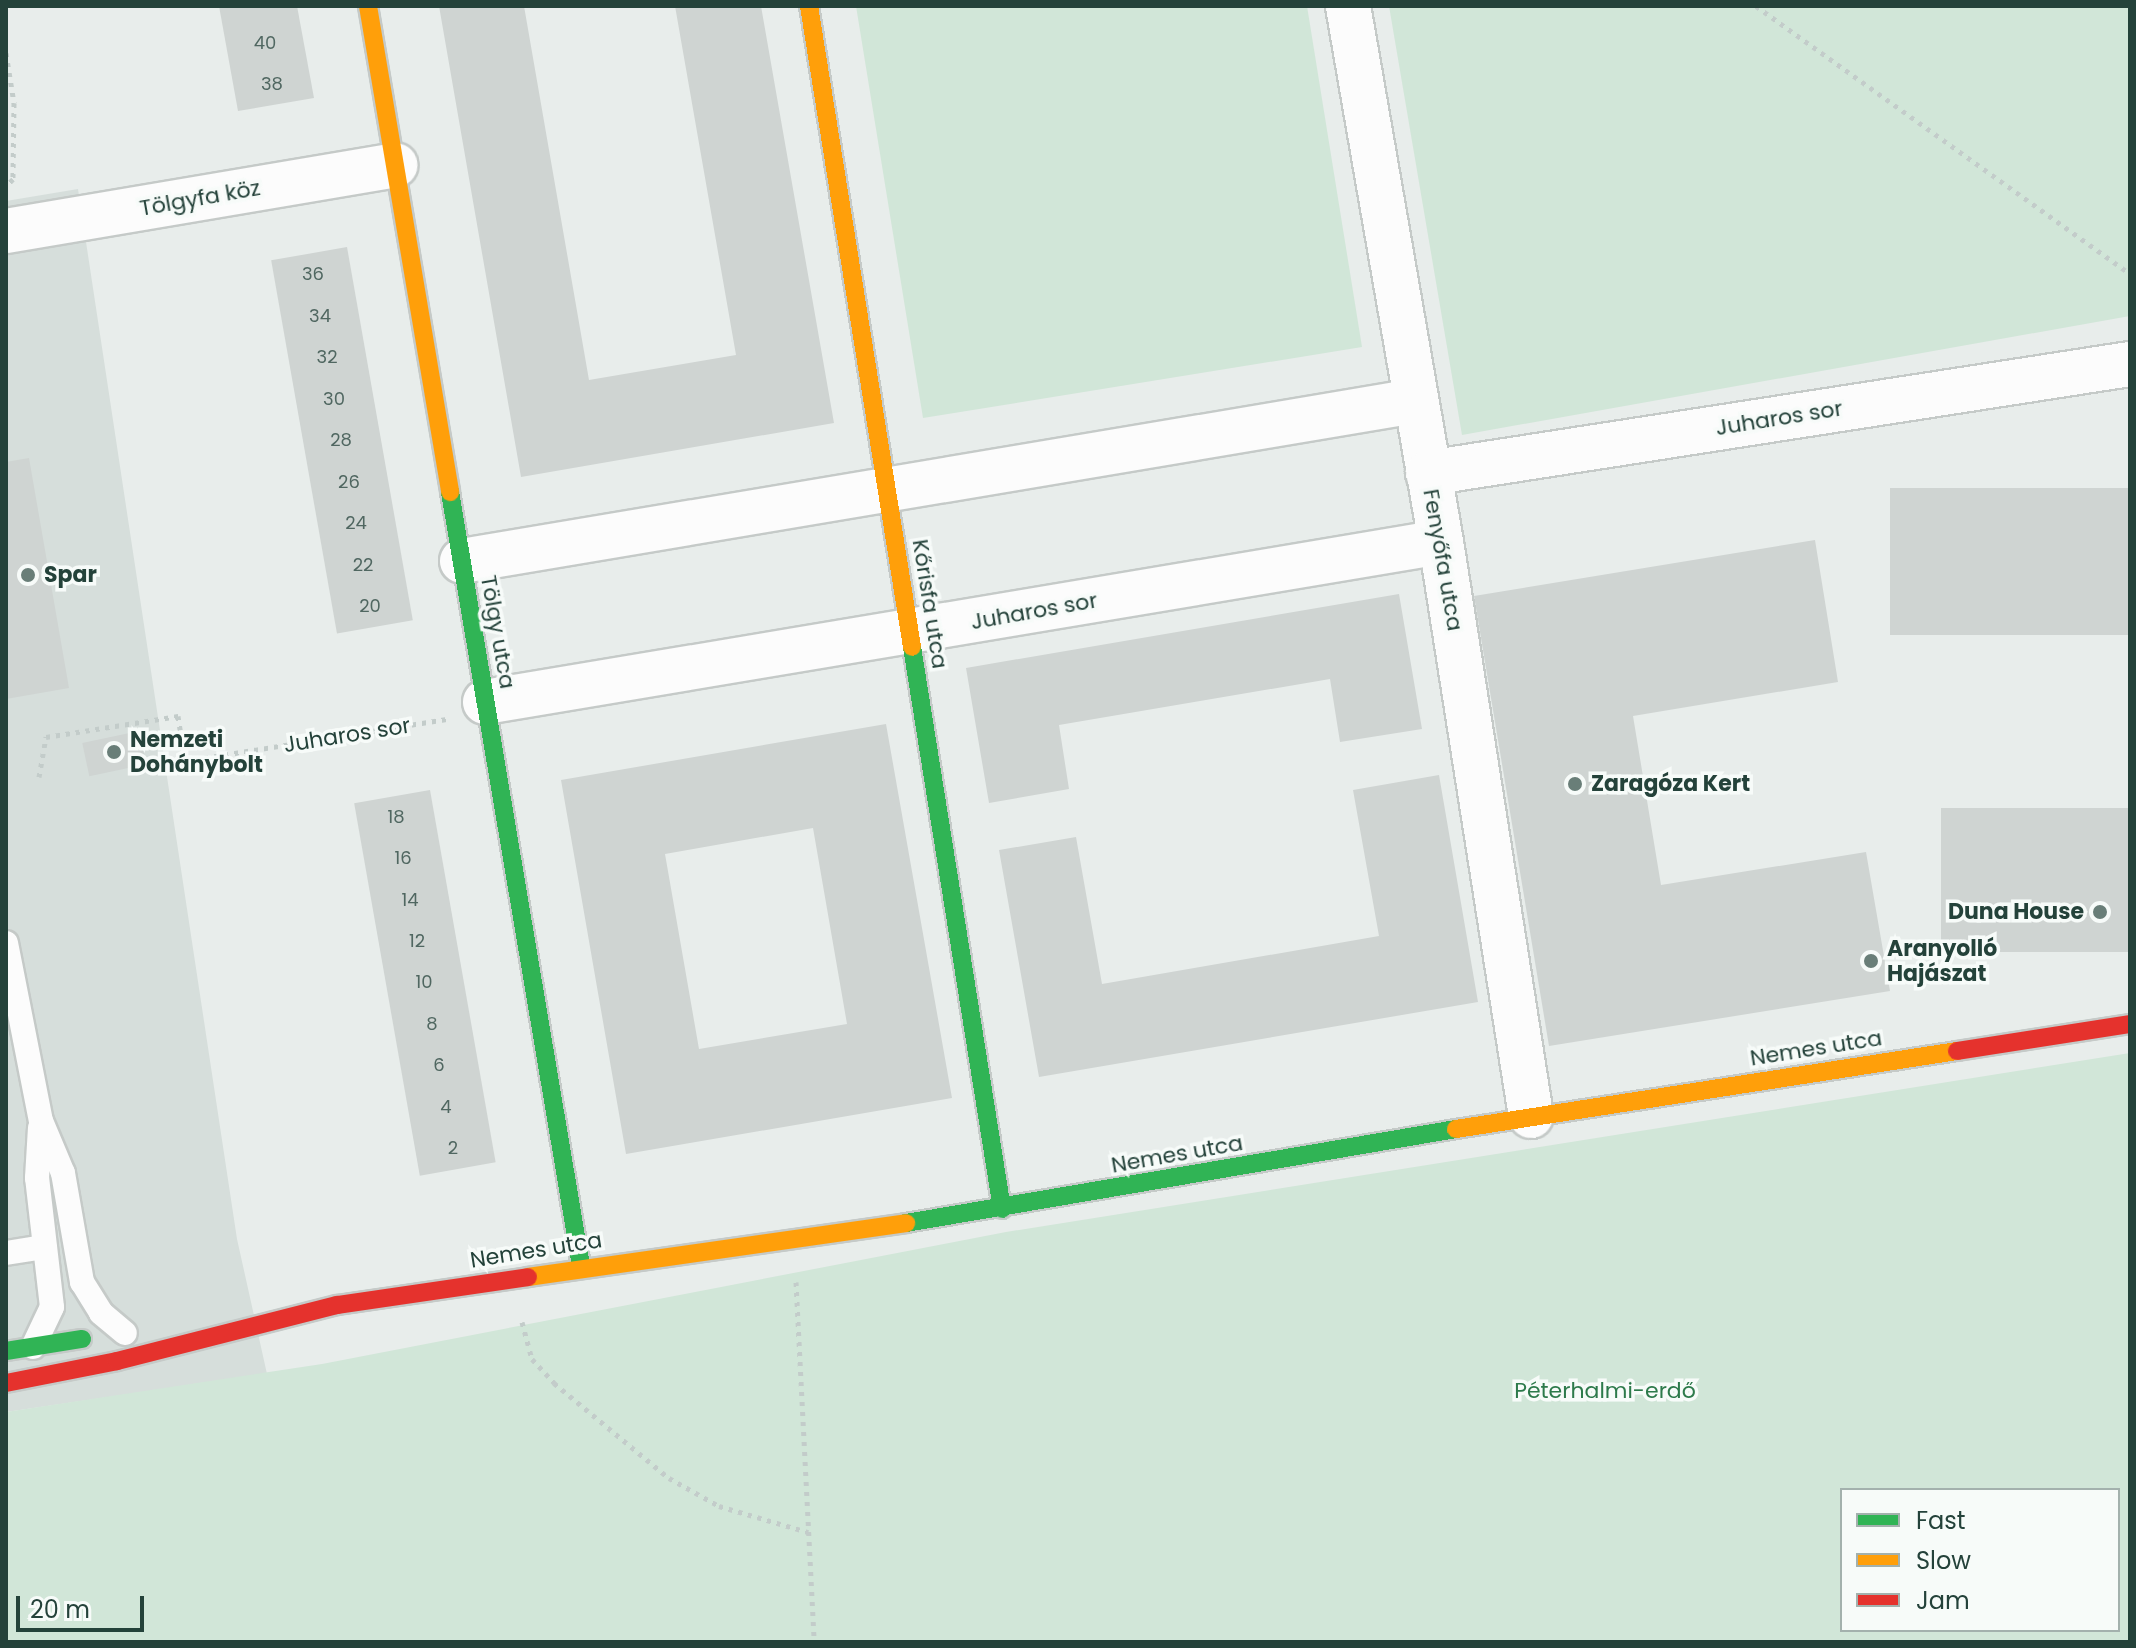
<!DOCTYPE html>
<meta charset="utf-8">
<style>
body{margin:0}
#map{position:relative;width:2136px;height:1648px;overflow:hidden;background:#e8edeb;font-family:Poppins,sans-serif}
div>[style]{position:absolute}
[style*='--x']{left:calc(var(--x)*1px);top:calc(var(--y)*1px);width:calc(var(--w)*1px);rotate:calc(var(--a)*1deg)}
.built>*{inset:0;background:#d6dedb}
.green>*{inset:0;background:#d1e6d8}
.building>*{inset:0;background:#cfd4d2;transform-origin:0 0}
.path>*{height:5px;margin-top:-2.5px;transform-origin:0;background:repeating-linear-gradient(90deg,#c3ccca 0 4px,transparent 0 10px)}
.roads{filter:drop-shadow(2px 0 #c5cac8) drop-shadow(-2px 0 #c5cac8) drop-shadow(0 2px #c5cac8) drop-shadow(0 -2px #c5cac8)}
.lane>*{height:24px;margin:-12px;padding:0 12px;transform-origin:12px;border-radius:12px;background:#fcfcfc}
.street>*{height:44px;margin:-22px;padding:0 22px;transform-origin:22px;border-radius:22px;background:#fcfcfc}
.fast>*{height:18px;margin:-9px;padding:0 9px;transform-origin:9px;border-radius:9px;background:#30b455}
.slow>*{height:18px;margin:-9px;padding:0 9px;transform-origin:9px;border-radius:9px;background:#ff9f0a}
.jam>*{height:18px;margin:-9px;padding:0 9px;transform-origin:9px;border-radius:9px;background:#e5322d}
.dots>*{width:22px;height:22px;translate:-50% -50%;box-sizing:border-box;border:4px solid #f7fbf9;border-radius:50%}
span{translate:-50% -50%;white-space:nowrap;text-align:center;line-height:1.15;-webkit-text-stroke:7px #f7fbf9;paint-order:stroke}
.number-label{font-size:18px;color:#506761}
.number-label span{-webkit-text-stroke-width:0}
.street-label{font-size:22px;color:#24423a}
.poi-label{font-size:22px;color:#24423a;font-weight:700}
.left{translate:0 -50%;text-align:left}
.right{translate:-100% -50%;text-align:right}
.park-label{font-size:22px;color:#2d7a4b}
.frame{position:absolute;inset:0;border:8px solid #24423a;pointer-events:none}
.legend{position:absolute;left:1840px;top:1488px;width:280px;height:144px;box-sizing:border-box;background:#f7fbf9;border:2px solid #a3b1ad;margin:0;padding:10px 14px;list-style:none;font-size:24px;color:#24423a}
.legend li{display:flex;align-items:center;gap:16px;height:40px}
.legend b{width:40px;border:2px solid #a3b1ad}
.scale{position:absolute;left:16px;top:1596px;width:128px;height:36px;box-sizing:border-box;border:4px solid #24423a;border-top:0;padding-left:10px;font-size:24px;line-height:28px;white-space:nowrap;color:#24423a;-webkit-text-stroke:6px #f7fbf9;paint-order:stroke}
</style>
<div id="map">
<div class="built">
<i style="clip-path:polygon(78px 189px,237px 1239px,267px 1374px,6px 1412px,6px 201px)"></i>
</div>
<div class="green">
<i style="clip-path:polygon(856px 6px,1307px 6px,1362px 347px,923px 418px)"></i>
<i style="clip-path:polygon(1389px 6px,2130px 6px,2130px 316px,1462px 435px)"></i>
<i style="clip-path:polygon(evenodd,2130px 1053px,2130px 1642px,6px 1642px,6px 1412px,322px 1364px,1006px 1232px,2130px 1053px,2118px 1490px,2118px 1630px,1842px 1630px,1842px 1490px,2118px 1490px)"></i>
</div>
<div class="building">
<i style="clip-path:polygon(219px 6px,297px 6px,314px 98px,238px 111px)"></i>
<i style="clip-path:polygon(439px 6px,524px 6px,589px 380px,736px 355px,675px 6px,761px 6px,834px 423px,521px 477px)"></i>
<i style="left:347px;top:247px;width:379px;height:77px;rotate:80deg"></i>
<i style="clip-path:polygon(29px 458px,69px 688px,6px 699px,6px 462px)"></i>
<i style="left:2130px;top:488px;width:147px;height:240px;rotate:90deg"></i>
<i style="clip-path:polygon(1815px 540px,1838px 682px,1633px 716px,1661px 885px,1866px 852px,1890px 991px,1549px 1046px,1474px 596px)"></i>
<i style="clip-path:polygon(1399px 594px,1422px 729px,1340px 742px,1330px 679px,1059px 725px,1069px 789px,989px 803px,966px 668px)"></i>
<i style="clip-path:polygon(evenodd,886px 724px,952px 1098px,626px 1154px,561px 780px,886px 724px,813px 828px,847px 1024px,699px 1049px,665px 854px,813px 828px)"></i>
<i style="left:139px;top:731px;width:34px;height:58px;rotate:78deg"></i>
<i style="clip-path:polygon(1439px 775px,1478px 1002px,1039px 1077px,999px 850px,1076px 837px,1102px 984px,1379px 936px,1353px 790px)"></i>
<i style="left:430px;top:790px;width:378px;height:77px;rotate:80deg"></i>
<i style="left:2130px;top:808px;width:144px;height:189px;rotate:90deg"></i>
</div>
<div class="path">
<i style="--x:1756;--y:6;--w:460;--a:35.6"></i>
<i style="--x:6;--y:53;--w:51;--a:80.9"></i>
<i style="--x:14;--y:103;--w:76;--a:90.8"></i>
<i style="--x:13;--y:179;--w:8;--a:135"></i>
<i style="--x:39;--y:777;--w:41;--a:-80.1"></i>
<i style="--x:46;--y:737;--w:134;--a:-9"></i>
<i style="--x:178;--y:716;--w:46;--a:81.2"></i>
<i style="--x:185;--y:761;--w:265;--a:-9.1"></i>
<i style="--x:796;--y:1282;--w:360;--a:87.1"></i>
<i style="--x:522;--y:1322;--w:38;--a:75"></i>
<i style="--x:532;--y:1359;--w:33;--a:47"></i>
<i style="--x:554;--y:1383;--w:149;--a:39.6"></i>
<i style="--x:669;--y:1478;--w:57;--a:29.2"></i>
<i style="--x:719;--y:1506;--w:93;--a:16.3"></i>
</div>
<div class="roads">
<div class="lane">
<i style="--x:6;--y:943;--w:181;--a:78.9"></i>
<i style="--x:41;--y:1121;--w:56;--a:67.1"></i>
<i style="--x:63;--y:1173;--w:111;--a:80.1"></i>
<i style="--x:82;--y:1282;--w:36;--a:58"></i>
<i style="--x:101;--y:1313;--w:31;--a:40"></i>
<i style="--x:6;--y:1253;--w:39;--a:-9"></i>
<i style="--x:33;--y:1347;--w:44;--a:-64.6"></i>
<i style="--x:52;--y:1307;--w:130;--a:-96.6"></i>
<i style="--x:37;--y:1178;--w:50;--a:-86.6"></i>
</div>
<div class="street">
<i style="--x:1348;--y:6;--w:544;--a:80.16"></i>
<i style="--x:1441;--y:542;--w:581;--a:81.09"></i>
<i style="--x:6;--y:231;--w:395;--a:-9.6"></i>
<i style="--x:1428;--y:473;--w:710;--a:-8.83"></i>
<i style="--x:462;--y:561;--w:966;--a:-9.53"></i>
<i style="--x:485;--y:702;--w:969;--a:-9.5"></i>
</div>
<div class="fast">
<i style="--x:450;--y:492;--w:785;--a:80.39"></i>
<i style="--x:912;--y:647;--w:569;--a:80.9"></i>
<i style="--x:906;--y:1223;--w:558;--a:-9.7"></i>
<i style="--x:6;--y:1351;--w:77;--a:-9"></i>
</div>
<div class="slow">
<i style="--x:368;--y:6;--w:493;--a:80.4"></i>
<i style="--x:809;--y:6;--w:649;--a:80.87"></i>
<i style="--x:1456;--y:1129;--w:507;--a:-8.85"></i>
<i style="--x:528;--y:1277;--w:382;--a:-8.1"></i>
</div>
<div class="jam">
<i style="--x:1957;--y:1051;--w:175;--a:-8.9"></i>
<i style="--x:6;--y:1383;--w:113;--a:-11.2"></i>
<i style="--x:117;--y:1361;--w:227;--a:-14.3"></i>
<i style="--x:337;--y:1305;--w:193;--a:-8.3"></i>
</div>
</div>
<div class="dots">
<i style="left:28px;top:575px;background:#697e78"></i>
<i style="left:114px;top:752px;background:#697e78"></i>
<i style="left:1575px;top:784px;background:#697e78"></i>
<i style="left:2100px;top:912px;background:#697e78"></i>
<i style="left:1871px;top:961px;background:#697e78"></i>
</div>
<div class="number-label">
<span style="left:265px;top:43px">40</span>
<span style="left:272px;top:84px">38</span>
<span style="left:313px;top:274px">36</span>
<span style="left:320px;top:316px">34</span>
<span style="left:327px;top:357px">32</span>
<span style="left:334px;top:399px">30</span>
<span style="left:341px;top:440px">28</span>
<span style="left:349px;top:482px">26</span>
<span style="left:356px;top:523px">24</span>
<span style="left:363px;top:565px">22</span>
<span style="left:370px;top:606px">20</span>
<span style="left:396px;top:817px">18</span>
<span style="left:403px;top:858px">16</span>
<span style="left:410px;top:900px">14</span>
<span style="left:417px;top:941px">12</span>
<span style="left:424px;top:982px">10</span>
<span style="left:432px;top:1024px">8</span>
<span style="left:439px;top:1065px">6</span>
<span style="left:446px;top:1107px">4</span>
<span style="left:453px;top:1148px">2</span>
</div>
<div class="street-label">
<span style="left:200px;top:198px;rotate:-10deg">Tölgyfa köz</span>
<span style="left:1779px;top:418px;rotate:-9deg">Juharos sor</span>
<span style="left:1443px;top:560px;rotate:80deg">Fenyőfa utca</span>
<span style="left:930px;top:604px;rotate:81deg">Kőrisfa utca</span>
<span style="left:1034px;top:611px;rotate:-10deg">Juharos sor</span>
<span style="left:498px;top:632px;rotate:80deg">Tölgy utca</span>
<span style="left:347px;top:735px;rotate:-9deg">Juharos sor</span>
<span style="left:1816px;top:1048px;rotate:-9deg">Nemes utca</span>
<span style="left:1177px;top:1154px;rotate:-10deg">Nemes utca</span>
<span style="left:536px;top:1250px;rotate:-9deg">Nemes utca</span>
</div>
<div class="poi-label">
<span class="left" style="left:44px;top:575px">Spar</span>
<span class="left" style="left:130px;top:752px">Nemzeti<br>Dohánybolt</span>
<span class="left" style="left:1591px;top:784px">Zaragóza Kert</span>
<span class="right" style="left:2084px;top:912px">Duna House</span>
<span class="left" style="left:1887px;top:961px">Aranyolló<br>Hajászat</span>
</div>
<div class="park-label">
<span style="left:1605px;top:1391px">Péterhalmi-erdő</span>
</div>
<div class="frame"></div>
<ul class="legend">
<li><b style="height:10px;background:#30b455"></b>Fast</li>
<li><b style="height:10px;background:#ff9f0a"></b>Slow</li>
<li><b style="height:10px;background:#e5322d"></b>Jam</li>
</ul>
<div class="scale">20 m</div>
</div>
